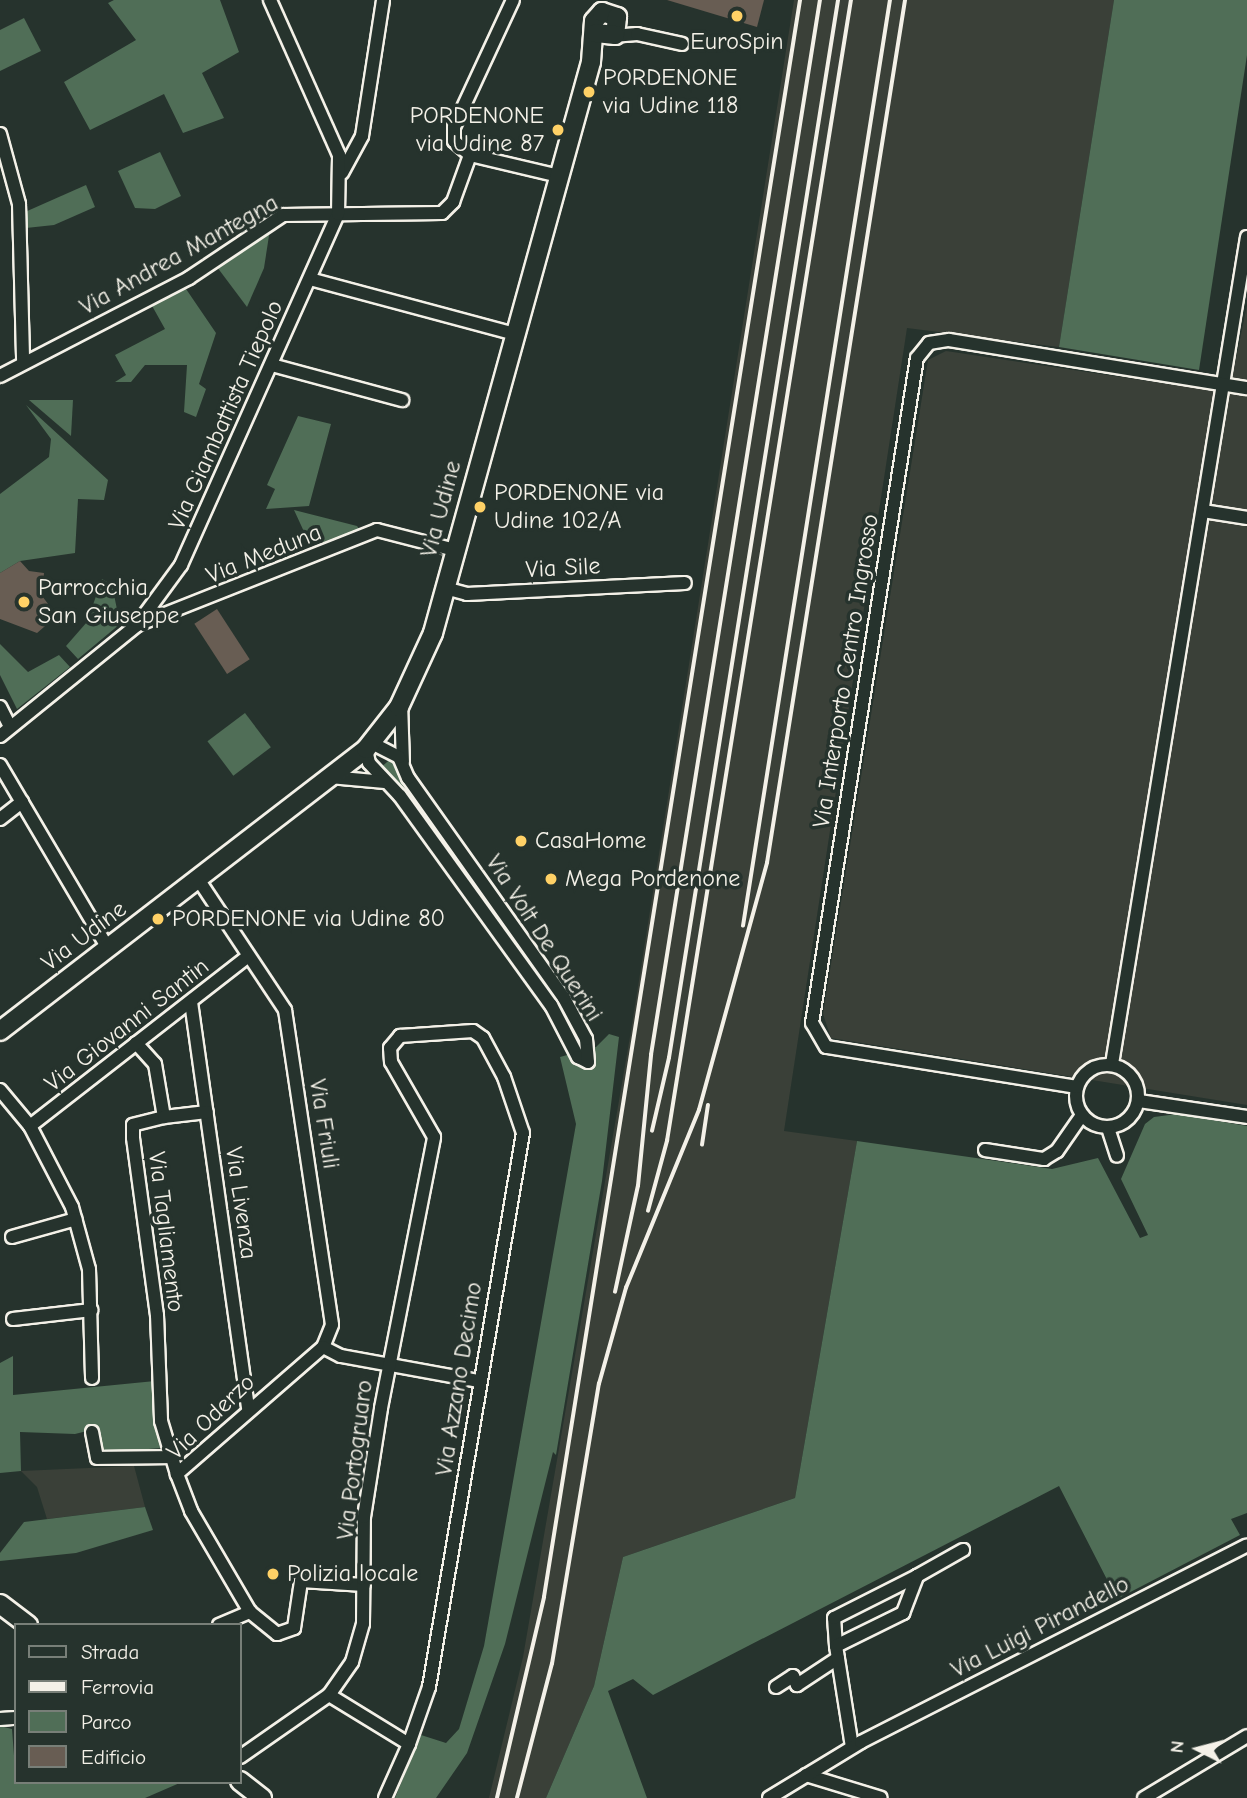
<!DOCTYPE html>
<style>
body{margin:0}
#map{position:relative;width:1247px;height:1798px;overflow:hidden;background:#26332d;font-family:"Comic Neue",sans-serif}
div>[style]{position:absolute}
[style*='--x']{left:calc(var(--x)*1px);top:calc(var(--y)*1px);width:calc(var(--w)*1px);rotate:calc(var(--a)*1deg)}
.built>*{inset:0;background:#3a4038}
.green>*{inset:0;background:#506e57;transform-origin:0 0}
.building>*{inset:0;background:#685d53;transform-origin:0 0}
.roads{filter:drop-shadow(2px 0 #f4f1e8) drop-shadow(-2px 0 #f4f1e8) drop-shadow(0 2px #f4f1e8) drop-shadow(0 -2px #f4f1e8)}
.street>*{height:12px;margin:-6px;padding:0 6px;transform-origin:6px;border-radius:6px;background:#26332d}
.street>.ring{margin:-6px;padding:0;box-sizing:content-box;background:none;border:12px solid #26332d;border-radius:50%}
.secondary>*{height:18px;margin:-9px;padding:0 9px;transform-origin:9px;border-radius:9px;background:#26332d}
.rail>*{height:3.5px;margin:-1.75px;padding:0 1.75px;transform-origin:1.75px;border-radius:1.75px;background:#f4f1e8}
.dots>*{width:19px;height:19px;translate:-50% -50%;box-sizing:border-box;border:4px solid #26332d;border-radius:50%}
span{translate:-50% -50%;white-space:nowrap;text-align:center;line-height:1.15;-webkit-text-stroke:7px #26332d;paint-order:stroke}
.poi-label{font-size:24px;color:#f4f1e8}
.left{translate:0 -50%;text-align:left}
.right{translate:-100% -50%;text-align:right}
.street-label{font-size:24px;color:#f4f1e8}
.legend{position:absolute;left:14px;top:1623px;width:228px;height:161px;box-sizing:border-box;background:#26332d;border:2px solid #787f78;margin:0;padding:9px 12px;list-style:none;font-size:21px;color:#f4f1e8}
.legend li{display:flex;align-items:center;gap:14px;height:35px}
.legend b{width:35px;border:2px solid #787f78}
.north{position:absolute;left:1163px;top:1714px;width:70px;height:70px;-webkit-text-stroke:5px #26332d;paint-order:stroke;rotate:276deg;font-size:19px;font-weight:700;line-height:28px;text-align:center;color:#f4f1e8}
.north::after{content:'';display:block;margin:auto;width:24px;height:32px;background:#f4f1e8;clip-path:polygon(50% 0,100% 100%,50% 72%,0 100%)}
</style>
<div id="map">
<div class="built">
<i style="clip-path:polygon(794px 0,1114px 0,1059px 347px,907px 328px,784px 1131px,857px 1141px,795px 1498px,623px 1557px,594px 1686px,546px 1798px,489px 1798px,523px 1657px,631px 1031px)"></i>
<i style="clip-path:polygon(1247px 305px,1247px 1105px,831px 1038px,823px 1014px,928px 360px,946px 351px,1229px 393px)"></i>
<i style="clip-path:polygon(134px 1466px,145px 1507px,47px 1519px,37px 1487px,21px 1471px)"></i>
</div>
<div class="green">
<i style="clip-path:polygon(114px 0,220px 0,239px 52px,202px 73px,224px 118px,183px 133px,164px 94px,90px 130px,64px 82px,136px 40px,108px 3px)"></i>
<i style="clip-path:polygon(1114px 0,1247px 0,1247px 55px,1199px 370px,1059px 347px)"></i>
<i style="clip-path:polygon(24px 18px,41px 51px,0 71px,0 30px)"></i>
<i style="clip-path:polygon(160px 152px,181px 196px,155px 209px,135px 208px,118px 171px)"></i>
<i style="clip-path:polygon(86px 185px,95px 207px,54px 225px,26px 228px,25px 212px)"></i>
<i style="clip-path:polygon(270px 229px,264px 268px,247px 307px,217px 267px)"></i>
<i style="clip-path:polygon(184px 286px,216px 333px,199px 384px,206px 389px,196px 417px,184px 412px,187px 365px,145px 365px,131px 382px,115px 382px,126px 375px,115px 355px,165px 329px,151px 304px)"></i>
<i style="clip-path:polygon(29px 400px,73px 400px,71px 436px)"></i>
<i style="clip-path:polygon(26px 405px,108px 480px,104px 500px,78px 499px,75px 553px,20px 561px,0 573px,0 494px,49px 457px,51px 439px)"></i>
<i style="clip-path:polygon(298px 416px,331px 424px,309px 506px,266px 509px,275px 489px,267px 485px)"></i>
<i style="clip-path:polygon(294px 510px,357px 526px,360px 530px,325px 547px,317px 531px,306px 536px)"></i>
<i style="clip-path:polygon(102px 579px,112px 585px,120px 624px,78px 659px,66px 646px,87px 622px)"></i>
<i style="clip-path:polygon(0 644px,28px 672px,59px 655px,70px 667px,17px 709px,0 675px)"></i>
<i style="left:245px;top:713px;width:43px;height:47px;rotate:53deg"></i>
<i style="clip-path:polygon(393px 757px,408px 791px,523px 955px,404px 789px,380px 768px)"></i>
<i style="clip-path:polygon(609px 1034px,619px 1037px,602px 1181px,556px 1455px,553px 1452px,505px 1644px,467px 1753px,436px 1798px,395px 1798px,421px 1735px,446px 1743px,459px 1729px,484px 1646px,576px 1124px,560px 1057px,596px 1047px)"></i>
<i style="clip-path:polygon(1177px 1114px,1247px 1126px,1247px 1513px,1231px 1519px,1240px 1535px,1117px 1599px,1059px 1486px,653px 1695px,633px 1679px,608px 1691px,647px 1798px,546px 1798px,594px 1686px,623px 1557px,795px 1498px,857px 1141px,1052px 1169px,1098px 1158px,1140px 1238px,1148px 1235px,1121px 1179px,1145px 1124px,1154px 1117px)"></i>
<i style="clip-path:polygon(13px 1356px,13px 1395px,155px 1381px,162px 1448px,108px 1452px,101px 1447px,99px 1428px,75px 1434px,20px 1432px,21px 1471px,0 1473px,0 1363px)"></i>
<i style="clip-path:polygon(145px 1507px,153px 1530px,76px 1553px,0 1561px,0 1553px,24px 1522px)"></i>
<i style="clip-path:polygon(0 1726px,12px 1729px,16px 1782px,182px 1782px,145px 1798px,0 1798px)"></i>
</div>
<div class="building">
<i style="clip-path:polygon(667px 0,764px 0,757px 27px)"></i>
<i style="clip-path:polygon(20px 561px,29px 571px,44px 573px,42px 596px,52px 609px,51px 621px,37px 633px,0 619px,0 573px)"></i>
<i style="left:217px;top:609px;width:60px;height:27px;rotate:57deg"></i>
</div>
<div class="roads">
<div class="street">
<i style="--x:613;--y:36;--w:24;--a:-5"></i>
<i style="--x:637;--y:34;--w:46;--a:12.5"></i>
<i style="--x:0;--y:134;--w:73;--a:74.8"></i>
<i style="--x:19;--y:204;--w:158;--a:88.5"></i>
<i style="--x:470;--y:155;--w:21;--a:-139"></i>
<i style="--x:454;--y:141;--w:14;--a:-90"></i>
<i style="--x:454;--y:127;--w:140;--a:-65.1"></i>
<i style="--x:342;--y:173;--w:42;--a:-61.6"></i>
<i style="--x:362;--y:136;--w:138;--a:-81.2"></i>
<i style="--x:310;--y:279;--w:212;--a:15"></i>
<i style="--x:272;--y:365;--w:135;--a:15.1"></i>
<i style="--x:0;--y:376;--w:213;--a:-27.4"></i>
<i style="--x:189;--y:278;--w:113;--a:-33.8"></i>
<i style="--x:283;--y:215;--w:159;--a:-0.7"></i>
<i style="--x:442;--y:213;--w:16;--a:-45"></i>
<i style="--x:453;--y:202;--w:50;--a:-70.1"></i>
<i style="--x:470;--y:155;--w:91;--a:13.3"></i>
<i style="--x:1203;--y:511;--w:45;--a:9"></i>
<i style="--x:445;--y:588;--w:23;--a:15"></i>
<i style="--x:467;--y:594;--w:218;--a:-2.9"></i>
<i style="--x:137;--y:625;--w:74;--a:-53.7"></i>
<i style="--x:181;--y:565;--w:385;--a:-65.9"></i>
<i style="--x:338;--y:214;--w:59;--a:-89"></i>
<i style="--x:339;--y:155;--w:170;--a:-114"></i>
<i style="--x:401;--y:703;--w:59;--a:88.1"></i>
<i style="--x:0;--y:707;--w:22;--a:63"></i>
<i style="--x:0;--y:736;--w:176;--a:-39"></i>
<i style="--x:137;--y:625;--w:258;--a:-21.6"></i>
<i style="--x:377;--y:530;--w:81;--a:14.4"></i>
<i style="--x:366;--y:749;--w:14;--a:78"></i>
<i style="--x:369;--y:763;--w:45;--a:46.8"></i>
<i style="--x:400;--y:796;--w:258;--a:54.2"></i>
<i style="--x:551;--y:1005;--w:59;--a:62.6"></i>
<i style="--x:578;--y:1057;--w:11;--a:27"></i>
<i style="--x:588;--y:1062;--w:23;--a:-95"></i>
<i style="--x:586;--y:1039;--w:47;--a:-118.2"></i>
<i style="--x:564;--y:998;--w:270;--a:-125.3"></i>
<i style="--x:408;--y:778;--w:23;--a:-113"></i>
<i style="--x:399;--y:757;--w:31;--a:-153"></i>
<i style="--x:0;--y:765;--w:212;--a:59.5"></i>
<i style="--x:330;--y:777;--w:55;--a:5.2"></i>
<i style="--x:0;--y:819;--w:28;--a:-38"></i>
<i style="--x:198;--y:879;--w:157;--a:56.4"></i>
<i style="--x:285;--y:1010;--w:318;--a:81.5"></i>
<i style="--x:332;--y:1325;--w:24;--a:112"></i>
<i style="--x:323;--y:1347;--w:194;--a:139"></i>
<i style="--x:177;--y:1474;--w:40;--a:69"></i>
<i style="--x:191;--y:1511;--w:117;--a:59.7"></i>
<i style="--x:250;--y:1612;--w:35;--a:39"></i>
<i style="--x:277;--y:1634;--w:18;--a:-19"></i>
<i style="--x:294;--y:1628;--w:48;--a:-81.5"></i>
<i style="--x:301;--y:1581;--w:63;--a:3.6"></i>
<i style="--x:191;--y:1002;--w:411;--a:82"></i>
<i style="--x:136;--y:1043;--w:28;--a:48"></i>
<i style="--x:155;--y:1064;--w:54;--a:80.4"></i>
<i style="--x:164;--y:1117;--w:32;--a:166"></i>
<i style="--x:133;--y:1125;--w:13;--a:90"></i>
<i style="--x:133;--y:1138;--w:179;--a:82.3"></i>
<i style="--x:157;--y:1315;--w:106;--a:87.8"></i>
<i style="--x:161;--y:1421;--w:55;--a:73.2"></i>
<i style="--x:1112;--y:1064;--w:838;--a:-80.73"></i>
<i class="ring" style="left:1076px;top:1065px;width:50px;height:50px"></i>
<i style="--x:1077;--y:1087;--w:254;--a:-170.9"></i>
<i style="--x:826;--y:1047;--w:28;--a:-120"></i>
<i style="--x:812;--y:1023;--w:673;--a:-81.03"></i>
<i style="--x:917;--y:358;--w:19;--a:-51"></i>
<i style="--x:929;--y:343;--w:20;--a:-9"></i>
<i style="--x:949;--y:340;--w:302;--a:9.2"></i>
<i style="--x:0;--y:1090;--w:47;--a:50.2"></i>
<i style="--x:30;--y:1126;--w:91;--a:62.6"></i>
<i style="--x:72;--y:1207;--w:64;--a:74.7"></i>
<i style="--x:89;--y:1269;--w:109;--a:88.4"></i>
<i style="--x:1139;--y:1101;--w:109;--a:8.4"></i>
<i style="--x:164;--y:1117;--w:43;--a:-6.6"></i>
<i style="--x:30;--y:1126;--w:276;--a:-37.9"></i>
<i style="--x:1108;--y:1128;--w:29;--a:72"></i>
<i style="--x:985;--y:1150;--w:60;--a:8.7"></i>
<i style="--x:1044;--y:1159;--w:15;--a:-32"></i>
<i style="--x:1057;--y:1151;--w:44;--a:-55.2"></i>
<i style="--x:12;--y:1237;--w:66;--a:-15.7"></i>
<i style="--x:13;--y:1319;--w:79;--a:-6.6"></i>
<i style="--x:323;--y:1347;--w:20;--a:27"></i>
<i style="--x:341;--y:1356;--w:140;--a:10.3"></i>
<i style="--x:92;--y:1432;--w:26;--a:79"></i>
<i style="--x:97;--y:1458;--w:73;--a:-0.8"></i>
<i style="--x:219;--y:1625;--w:34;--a:-23"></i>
<i style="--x:836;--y:1646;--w:28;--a:-94"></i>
<i style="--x:834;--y:1618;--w:93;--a:-26.8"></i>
<i style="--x:776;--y:1687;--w:20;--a:-33"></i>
<i style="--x:793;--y:1676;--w:10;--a:66"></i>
<i style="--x:797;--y:1685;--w:49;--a:-33.4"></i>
<i style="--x:0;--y:1719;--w:16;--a:-4"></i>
<i style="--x:852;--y:1747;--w:102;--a:-99"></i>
<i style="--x:836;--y:1646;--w:75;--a:-26.2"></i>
<i style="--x:903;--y:1613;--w:40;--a:-69"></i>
<i style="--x:917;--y:1576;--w:53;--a:-29.5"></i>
<i style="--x:240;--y:1757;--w:108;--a:-34.9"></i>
<i style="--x:329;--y:1695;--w:40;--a:-55.1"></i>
<i style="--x:352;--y:1662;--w:40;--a:-74"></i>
<i style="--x:363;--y:1624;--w:107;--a:-89.5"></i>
<i style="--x:364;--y:1517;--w:110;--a:-81.1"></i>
<i style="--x:381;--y:1408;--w:276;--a:-78.9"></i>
<i style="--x:434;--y:1137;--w:86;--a:-119.8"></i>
<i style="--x:391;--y:1062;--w:14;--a:-94"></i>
<i style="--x:390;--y:1048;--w:16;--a:-50"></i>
<i style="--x:400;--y:1036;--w:73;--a:-3.9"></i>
<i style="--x:473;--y:1031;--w:12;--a:35"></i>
<i style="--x:483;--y:1038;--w:44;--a:61.7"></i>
<i style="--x:504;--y:1077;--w:59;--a:71.3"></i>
<i style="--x:523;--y:1133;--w:562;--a:99.63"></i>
<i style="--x:429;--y:1687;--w:60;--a:109.3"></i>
<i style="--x:409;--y:1744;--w:94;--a:-148.5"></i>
<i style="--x:806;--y:1775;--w:78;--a:17"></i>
<i style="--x:385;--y:1798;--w:59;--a:-66"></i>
<i style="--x:769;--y:1798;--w:108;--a:-31.3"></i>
<i style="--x:861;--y:1742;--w:433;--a:-27"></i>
<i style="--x:1144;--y:1798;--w:120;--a:-31"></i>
</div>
<div class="secondary">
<i style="--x:0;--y:1031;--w:462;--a:-37.6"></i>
<i style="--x:366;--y:749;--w:53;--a:-51.8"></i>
<i style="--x:399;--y:707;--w:81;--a:-65.3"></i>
<i style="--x:433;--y:633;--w:592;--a:-74.53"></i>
<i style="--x:591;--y:62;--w:41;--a:-85.8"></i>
<i style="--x:594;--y:21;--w:12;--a:-48"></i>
<i style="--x:602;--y:12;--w:16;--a:18"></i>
<i style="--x:617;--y:17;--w:18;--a:96"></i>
<i style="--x:615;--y:35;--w:19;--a:-174"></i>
<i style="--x:0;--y:1604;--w:35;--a:37"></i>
<i style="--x:240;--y:1781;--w:28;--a:38"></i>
</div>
</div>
<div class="rail">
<i style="--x:743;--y:926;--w:938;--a:-80.98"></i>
<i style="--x:652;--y:1131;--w:75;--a:-76.9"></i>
<i style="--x:669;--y:1058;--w:1071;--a:-80.92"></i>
<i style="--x:702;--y:1145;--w:40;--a:-81.5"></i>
<i style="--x:648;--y:1211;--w:73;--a:-74.8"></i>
<i style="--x:667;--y:1141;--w:1156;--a:-80.84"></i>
<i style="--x:615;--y:1292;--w:108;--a:-77.8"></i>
<i style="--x:638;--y:1186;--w:132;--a:-84.3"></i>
<i style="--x:651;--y:1055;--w:1068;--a:-80.9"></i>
<i style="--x:497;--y:1798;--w:206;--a:-76.8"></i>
<i style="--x:544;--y:1597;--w:1617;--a:-80.89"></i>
<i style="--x:517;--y:1798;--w:138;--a:-75.4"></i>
<i style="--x:552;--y:1664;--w:284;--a:-80.5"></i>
<i style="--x:599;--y:1384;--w:100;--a:-74.3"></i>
<i style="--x:626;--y:1288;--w:192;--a:-67.7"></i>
<i style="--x:699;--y:1110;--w:256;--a:-74.6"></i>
<i style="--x:767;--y:863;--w:874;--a:-80.91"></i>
</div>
<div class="dots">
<i style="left:737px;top:16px;background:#ffd166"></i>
<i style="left:589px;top:92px;background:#ffd166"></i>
<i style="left:558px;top:130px;background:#ffd166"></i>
<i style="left:480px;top:507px;background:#ffd166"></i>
<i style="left:24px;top:602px;background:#ffd166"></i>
<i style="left:521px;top:841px;background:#ffd166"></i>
<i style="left:551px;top:879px;background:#ffd166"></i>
<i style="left:158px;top:919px;background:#ffd166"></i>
<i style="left:273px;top:1574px;background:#ffd166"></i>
</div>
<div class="poi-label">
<span style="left:737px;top:42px">EuroSpin</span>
<span class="left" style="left:603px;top:92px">PORDENONE<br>via Udine 118</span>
<span class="right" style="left:544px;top:130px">PORDENONE<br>via Udine 87</span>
<span class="left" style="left:494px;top:507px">PORDENONE via<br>Udine 102/A</span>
<span class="left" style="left:38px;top:602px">Parrocchia<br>San Giuseppe</span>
<span class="left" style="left:535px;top:841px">CasaHome</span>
<span class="left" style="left:565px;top:879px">Mega Pordenone</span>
<span class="left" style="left:172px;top:919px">PORDENONE via Udine 80</span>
<span class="left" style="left:287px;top:1574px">Polizia locale</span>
</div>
<div class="street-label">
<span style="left:179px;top:255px;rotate:-29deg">Via Andrea Mantegna</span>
<span style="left:226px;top:415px;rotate:-66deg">Via Giambattista Tiepolo</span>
<span style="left:441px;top:509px;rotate:-75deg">Via Udine</span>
<span style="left:264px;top:554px;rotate:-22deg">Via Meduna</span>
<span style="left:563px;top:568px;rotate:-3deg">Via Sile</span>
<span style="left:846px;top:671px;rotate:-81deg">Via Interporto Centro Ingrosso</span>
<span style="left:84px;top:936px;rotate:-37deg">Via Udine</span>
<span style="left:544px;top:938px;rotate:57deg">Via Volt De Querini</span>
<span style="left:127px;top:1025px;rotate:-38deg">Via Giovanni Santin</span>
<span style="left:324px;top:1124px;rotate:81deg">Via Friuli</span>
<span style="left:241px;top:1203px;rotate:82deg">Via Livenza</span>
<span style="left:166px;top:1232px;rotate:83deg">Via Tagliamento</span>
<span style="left:459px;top:1379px;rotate:-81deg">Via Azzano Decimo</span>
<span style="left:211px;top:1417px;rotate:-44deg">Via Oderzo</span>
<span style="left:355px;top:1460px;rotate:-83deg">Via Portogruaro</span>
<span style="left:1040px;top:1627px;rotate:-27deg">Via Luigi Pirandello</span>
</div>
<ul class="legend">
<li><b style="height:9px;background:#26332d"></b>Strada</li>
<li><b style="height:9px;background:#f4f1e8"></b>Ferrovia</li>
<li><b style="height:19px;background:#506e57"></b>Parco</li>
<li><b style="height:19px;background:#685d53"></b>Edificio</li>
</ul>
<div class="north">N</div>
</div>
